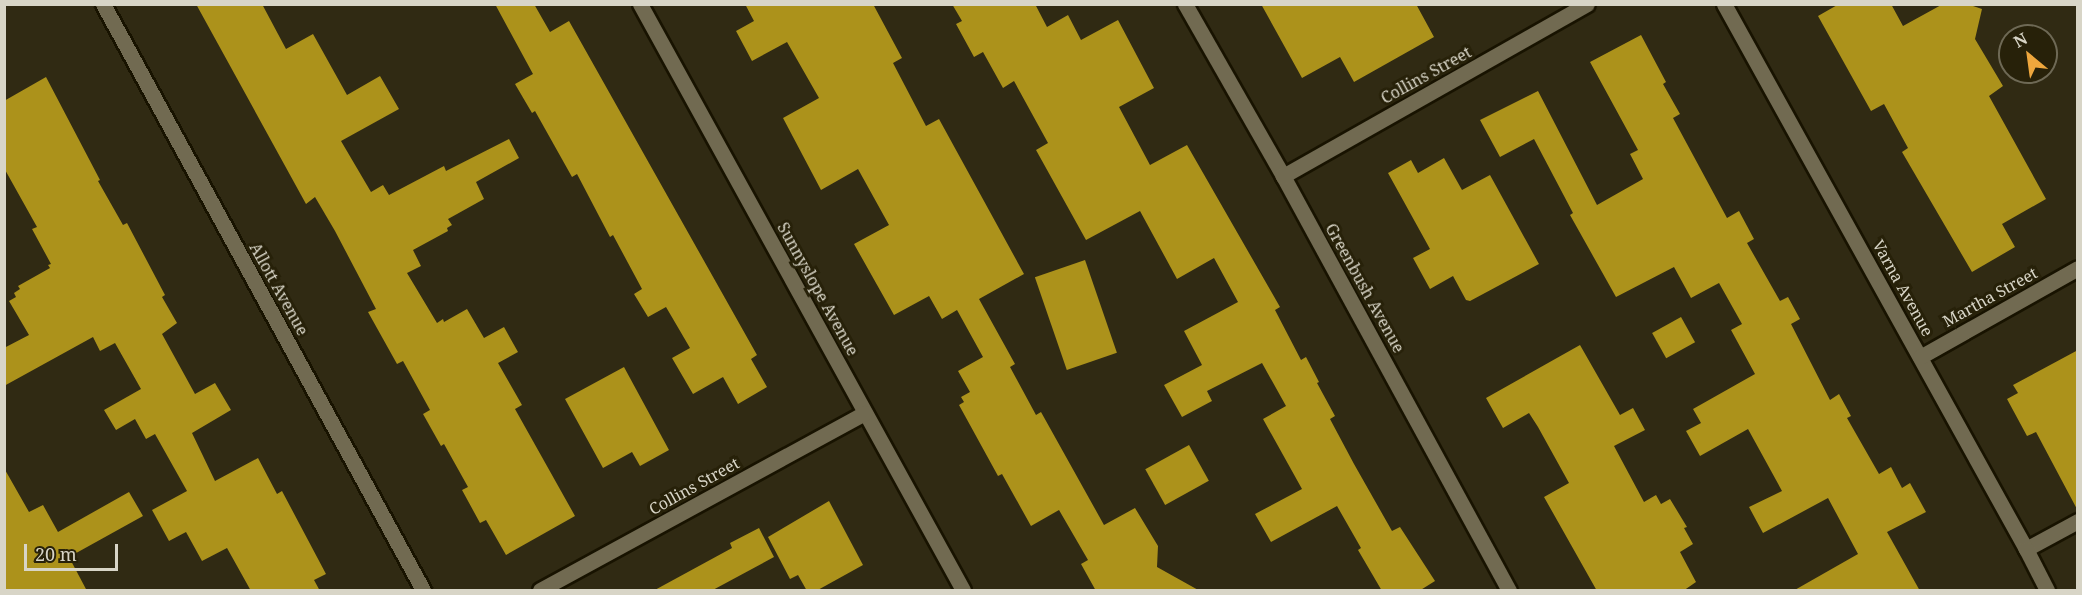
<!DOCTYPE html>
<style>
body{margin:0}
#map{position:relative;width:2082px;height:595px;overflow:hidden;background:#302a13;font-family:"Noto Serif",serif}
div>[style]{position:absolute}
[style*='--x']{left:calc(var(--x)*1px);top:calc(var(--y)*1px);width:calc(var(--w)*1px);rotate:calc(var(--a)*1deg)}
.building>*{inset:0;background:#ac921b;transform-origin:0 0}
.roads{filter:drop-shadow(2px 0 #181300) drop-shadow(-2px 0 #181300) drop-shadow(0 2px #181300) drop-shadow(0 -2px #181300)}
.lane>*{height:15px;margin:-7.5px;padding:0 7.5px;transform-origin:7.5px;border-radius:7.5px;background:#716a51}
.street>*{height:15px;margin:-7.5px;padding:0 7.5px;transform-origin:7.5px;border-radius:7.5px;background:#716a51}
span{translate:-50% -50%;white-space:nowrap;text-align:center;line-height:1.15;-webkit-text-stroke:6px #272109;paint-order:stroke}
.street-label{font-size:16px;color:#d8d5c7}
.frame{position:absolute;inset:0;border:6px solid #d8d5c7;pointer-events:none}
.north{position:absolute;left:1998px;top:24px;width:60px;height:60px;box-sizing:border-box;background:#272109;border:2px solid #6e6955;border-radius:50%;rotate:331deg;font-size:16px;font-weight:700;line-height:24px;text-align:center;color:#d8d5c7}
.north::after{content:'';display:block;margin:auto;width:21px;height:27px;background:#eea73d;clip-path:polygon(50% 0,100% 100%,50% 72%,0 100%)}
.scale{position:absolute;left:24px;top:544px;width:94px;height:27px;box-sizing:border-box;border:3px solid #d8d5c7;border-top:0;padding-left:8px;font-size:18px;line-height:21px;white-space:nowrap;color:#d8d5c7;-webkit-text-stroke:4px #272109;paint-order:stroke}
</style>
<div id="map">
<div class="building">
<i style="clip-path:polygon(196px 4px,262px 4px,286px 49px,313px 34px,347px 95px,380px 76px,399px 109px,341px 141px,371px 192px,383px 185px,389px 195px,444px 166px,446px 171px,509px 139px,519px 158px,476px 182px,484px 199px,448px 219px,452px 225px,447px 228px,448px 231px,413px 250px,421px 266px,407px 273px,437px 323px,443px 319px,444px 322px,467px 309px,484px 338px,504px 327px,518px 352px,498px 363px,522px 405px,515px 409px,575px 516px,506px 555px,486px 520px,480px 523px,462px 490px,468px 487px,444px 444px,441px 446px,423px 414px,430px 410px,403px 361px,397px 364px,368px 312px,376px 309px,335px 231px,315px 197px,306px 204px)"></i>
<i style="clip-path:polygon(495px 4px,534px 4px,550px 32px,569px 21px,757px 355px,751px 359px,767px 387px,738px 404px,723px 377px,693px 394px,672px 358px,690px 348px,666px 307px,648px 317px,634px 294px,642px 289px,613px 235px,610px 237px,577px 174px,572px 177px,535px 111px,532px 113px,515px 84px,533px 74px)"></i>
<i style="clip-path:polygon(745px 4px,873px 4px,902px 58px,893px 63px,926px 126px,939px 119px,1024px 274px,979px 299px,1015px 364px,1010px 367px,1036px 415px,1041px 412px,1104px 525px,1135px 508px,1158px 546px,1157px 567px,1200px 591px,1096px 591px,1081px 564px,1088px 560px,1059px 510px,1031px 526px,1002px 474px,998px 476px,959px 405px,964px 402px,961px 397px,970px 392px,958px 371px,983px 357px,957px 310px,942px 319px,929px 296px,894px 315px,854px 244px,889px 225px,858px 169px,821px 190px,783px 118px,819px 98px,787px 42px,752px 61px,736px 31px,754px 21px)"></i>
<i style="clip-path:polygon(952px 4px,1035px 4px,1047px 27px,1068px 15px,1081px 40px,1118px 20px,1154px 88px,1119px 107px,1150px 165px,1187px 145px,1280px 307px,1275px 310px,1301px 360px,1306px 357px,1319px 382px,1317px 383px,1335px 416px,1330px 419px,1354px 464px,1392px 531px,1400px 527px,1435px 581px,1419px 591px,1382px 591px,1358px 550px,1361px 548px,1337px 506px,1271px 542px,1255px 514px,1302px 489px,1263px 419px,1286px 406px,1262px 363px,1207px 391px,1212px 401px,1182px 417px,1164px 385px,1202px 365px,1184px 331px,1238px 302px,1214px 258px,1177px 279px,1140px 211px,1086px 240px,1036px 150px,1048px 143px,1014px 81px,1003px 88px,983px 52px,974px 57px,956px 24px,962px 21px)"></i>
<i style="clip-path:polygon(1261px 4px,1416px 4px,1434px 37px,1354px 82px,1340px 57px,1302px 78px)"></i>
<i style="clip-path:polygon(1839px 4px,1891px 4px,1903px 26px,1943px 4px,1967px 4px,1982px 9px,1975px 39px,2003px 86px,1989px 96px,2046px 199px,2002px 224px,2015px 247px,1972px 272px,1902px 152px,1908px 148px,1884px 104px,1871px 111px,1818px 16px)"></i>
<i style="clip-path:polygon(1641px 35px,1666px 82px,1663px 84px,1680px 114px,1673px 118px,1727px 218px,1739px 211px,1754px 239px,1747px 243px,1780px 301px,1788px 297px,1800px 319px,1791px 324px,1830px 400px,1839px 394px,1851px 416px,1847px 418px,1879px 474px,1891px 467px,1902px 488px,1910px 483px,1926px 512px,1887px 532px,1920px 591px,1793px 591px,1858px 554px,1828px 498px,1763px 533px,1749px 507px,1782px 491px,1748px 429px,1700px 456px,1686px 431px,1701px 423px,1693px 409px,1755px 374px,1731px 330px,1742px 324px,1719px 283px,1691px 298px,1674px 267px,1616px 297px,1570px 215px,1573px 213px,1534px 139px,1500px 157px,1480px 120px,1538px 91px,1597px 205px,1643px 179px,1630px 154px,1638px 150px,1590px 62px)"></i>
<i style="clip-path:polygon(46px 77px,100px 180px,98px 181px,123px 225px,127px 223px,165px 295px,162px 297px,177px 323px,162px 334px,195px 394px,215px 383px,231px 410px,192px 433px,215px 481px,258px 458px,277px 494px,282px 491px,326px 574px,314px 580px,320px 591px,251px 591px,227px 548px,202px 561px,186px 532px,169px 541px,152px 510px,187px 491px,155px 434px,146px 439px,135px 419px,116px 430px,104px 410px,141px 389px,115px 343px,100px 351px,93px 337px,4px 386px,4px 348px,29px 335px,9px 301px,16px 297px,14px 293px,20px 289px,18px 286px,50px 268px,48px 265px,51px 264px,32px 229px,37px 227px,4px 168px,4px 101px)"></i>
<i style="clip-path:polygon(1444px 158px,1462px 190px,1490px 175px,1539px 264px,1470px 301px,1466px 300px,1453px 276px,1430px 289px,1413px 258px,1430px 249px,1388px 173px,1411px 160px,1418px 173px)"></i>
<i style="left:1085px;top:260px;width:98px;height:53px;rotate:71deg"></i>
<i style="left:1681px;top:317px;width:29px;height:33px;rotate:61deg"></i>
<i style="clip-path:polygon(1580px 345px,1620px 415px,1633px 408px,1645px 430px,1614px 446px,1644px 502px,1656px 495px,1661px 504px,1670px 499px,1687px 527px,1684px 528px,1693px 544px,1680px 552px,1696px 582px,1683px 591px,1597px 591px,1544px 497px,1569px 483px,1538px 427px,1529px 413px,1503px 428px,1486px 398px)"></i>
<i style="clip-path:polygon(2078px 350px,2078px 511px,2036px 432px,2027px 436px,2007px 399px,2018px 393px,2013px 385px)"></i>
<i style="clip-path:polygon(624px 367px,669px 450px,640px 466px,632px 452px,603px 468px,565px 399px)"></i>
<i style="left:1189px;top:445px;width:41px;height:50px;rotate:61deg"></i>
<i style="clip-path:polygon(4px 468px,29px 512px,43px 505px,58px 532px,129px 492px,143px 516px,69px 557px,87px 591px,4px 591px)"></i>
<i style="clip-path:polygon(829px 501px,863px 565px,816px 591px,807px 591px,798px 575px,790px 579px,768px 537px)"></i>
<i style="clip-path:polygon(759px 528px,774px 557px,711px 591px,653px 591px,732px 548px,730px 543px)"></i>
</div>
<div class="roads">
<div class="lane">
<i style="--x:2026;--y:549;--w:59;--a:-28.3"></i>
</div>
<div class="street">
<i style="--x:103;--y:4;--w:668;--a:61.36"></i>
<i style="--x:640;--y:4;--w:669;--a:61.14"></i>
<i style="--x:1185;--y:4;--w:198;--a:60.3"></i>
<i style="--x:1283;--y:176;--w:472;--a:61.4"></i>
<i style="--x:1724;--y:4;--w:623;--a:61.01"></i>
<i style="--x:2026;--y:549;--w:46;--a:62.9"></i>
<i style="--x:1283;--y:176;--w:349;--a:-29.5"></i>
<i style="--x:1920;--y:357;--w:181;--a:-29.4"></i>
<i style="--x:540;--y:590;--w:370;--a:-28.6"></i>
</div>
</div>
<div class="street-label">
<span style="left:1426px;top:75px;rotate:-29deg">Collins Street</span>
<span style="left:1365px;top:288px;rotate:61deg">Greenbush Avenue</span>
<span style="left:1903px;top:288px;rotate:61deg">Varna Avenue</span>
<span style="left:279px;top:289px;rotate:61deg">Allott Avenue</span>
<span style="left:818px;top:289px;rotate:61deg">Sunnyslope Avenue</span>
<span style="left:1990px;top:297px;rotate:-29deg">Martha Street</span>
<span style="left:694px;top:486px;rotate:-29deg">Collins Street</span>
</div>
<div class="frame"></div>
<div class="north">N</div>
<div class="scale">20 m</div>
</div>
